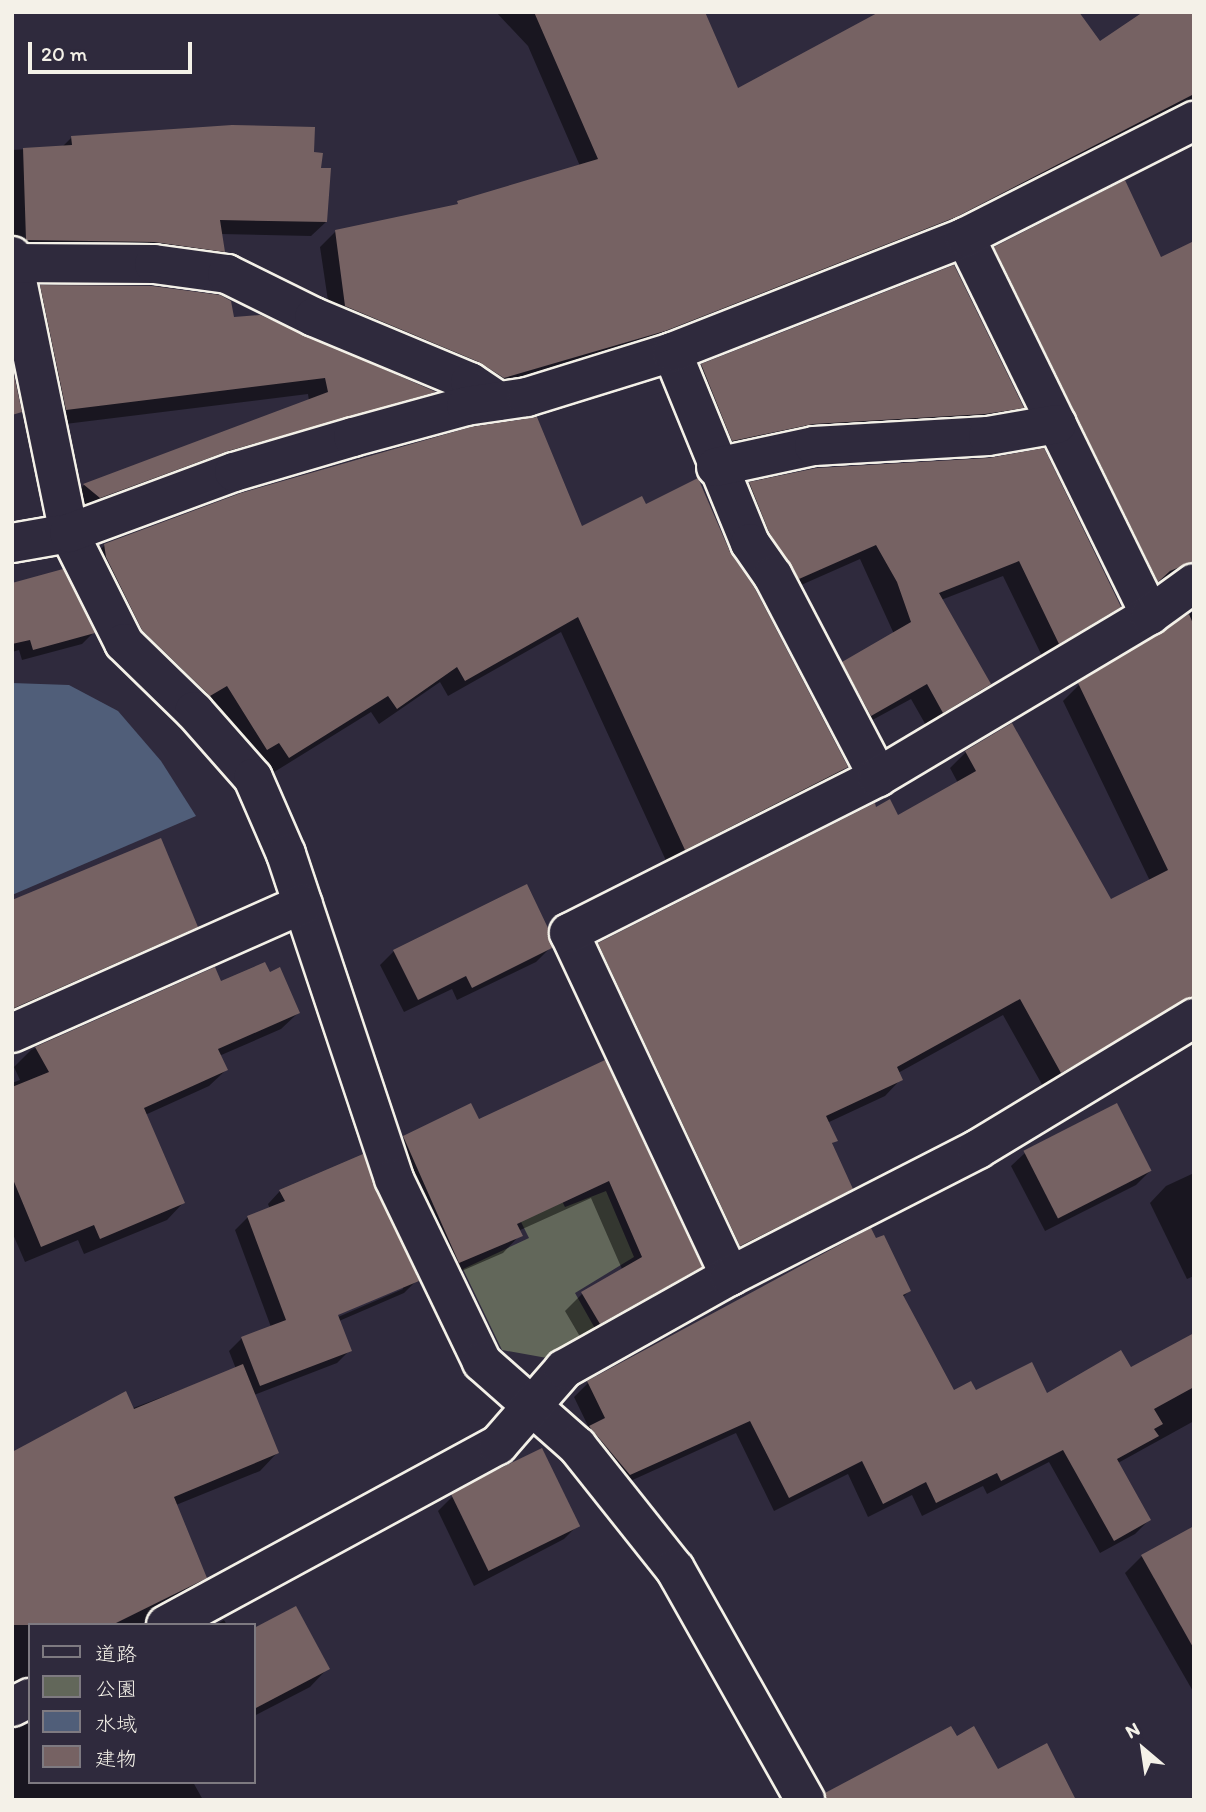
<!DOCTYPE html>
<meta charset="utf-8">
<style>
body{margin:0}
#map{position:relative;width:1206px;height:1812px;overflow:hidden;background:#2f2a3d;font-family:Itim,"Klee One",sans-serif}
div>[style]{position:absolute}
[style*='--x']{left:calc(var(--x)*1px);top:calc(var(--y)*1px);width:calc(var(--w)*1px);rotate:calc(var(--a)*1deg)}
.green>*{inset:0;background:#62675a}
.water>*{inset:0;background:#505e79}
.shadow>*{inset:0;background:#0007}
.building>*{inset:0;background:#766263;transform-origin:0 0}
.roads{filter:drop-shadow(2px 0 #f4f1e8) drop-shadow(-2px 0 #f4f1e8) drop-shadow(0 2px #f4f1e8) drop-shadow(0 -2px #f4f1e8)}
.minor>*{height:38px;margin:-19px;padding:0 19px;transform-origin:19px;border-radius:19px;background:#2f2a3d}
span{translate:-50% -50%;white-space:nowrap;text-align:center;line-height:1.15;-webkit-text-stroke:6px #2f2a3d;paint-order:stroke}
.frame{position:absolute;inset:0;border:14px solid #f4f1e8;pointer-events:none}
.legend{position:absolute;left:28px;top:1623px;width:228px;height:161px;box-sizing:border-box;background:#2f2a3d;border:2px solid #7e7a81;margin:0;padding:9px 12px;list-style:none;font-size:21px;color:#f4f1e8}
.legend li{display:flex;align-items:center;gap:14px;height:35px}
.legend b{width:35px;border:2px solid #7e7a81}
.north{position:absolute;left:1108px;top:1714px;width:70px;height:70px;-webkit-text-stroke:5px #2f2a3d;paint-order:stroke;rotate:331deg;font-size:19px;font-weight:700;line-height:28px;text-align:center;color:#f4f1e8}
.north::after{content:'';display:block;margin:auto;width:24px;height:32px;background:#f4f1e8;clip-path:polygon(50% 0,100% 100%,50% 72%,0 100%)}
.scale{position:absolute;left:28px;top:42px;width:164px;height:32px;box-sizing:border-box;border:4px solid #f4f1e8;border-top:0;padding-left:9px;font-size:21px;line-height:24px;white-space:nowrap;color:#f4f1e8;-webkit-text-stroke:5px #2f2a3d;paint-order:stroke}
</style>
<div id="map">
<div class="green">
<i style="clip-path:polygon(606px 1191px,634px 1257px,575px 1293px,597px 1332px,547px 1358px,502px 1350px,463px 1269px,529px 1238px,517px 1214px,558px 1193px,565px 1207px)"></i>
</div>
<div class="water">
<i style="clip-path:polygon(12px 683px,69px 685px,118px 711px,161px 761px,196px 816px,12px 895px)"></i>
</div>
<div class="shadow">
<i style="clip-path:polygon(496px 12px,703px 12px,737px 90px,1099px 43px,1194px 20px,1194px 98px,1161px 119px,939px 232px,648px 346px,506px 390px,331px 321px,320px 247px,335px 232px,453px 207px,580px 166px,528px 46px)"></i>
<i style="clip-path:polygon(72px 137px,313px 154px,320px 170px,326px 222px,311px 236px,221px 234px,223px 251px,209px 265px,12px 255px,12px 150px,62px 147px)"></i>
<i style="clip-path:polygon(1194px 243px,1194px 585px,1142px 597px,979px 265px,995px 248px,1160px 260px)"></i>
<i style="clip-path:polygon(953px 267px,1022px 407px,1002px 427px,712px 460px,682px 386px,702px 366px)"></i>
<i style="clip-path:polygon(41px 287px,232px 319px,433px 392px,417px 408px,83px 514px,68px 502px,84px 485px,309px 401px,308px 394px,49px 426px,24px 304px)"></i>
<i style="clip-path:polygon(817px 469px,1119px 606px,1103px 622px,1043px 658px,1003px 576px,941px 600px,988px 684px,973px 700px,927px 727px,911px 699px,854px 730px,828px 679px,844px 663px,894px 634px,860px 559px,783px 593px,734px 500px,750px 484px)"></i>
<i style="clip-path:polygon(645px 507px,728px 552px,846px 767px,830px 784px,668px 865px,561px 632px,448px 696px,440px 682px,379px 724px,371px 712px,271px 774px,126px 647px,88px 562px,105px 545px,581px 529px)"></i>
<i style="clip-path:polygon(12px 583px,93px 633px,82px 644px,22px 660px,19px 650px,12px 652px)"></i>
<i style="clip-path:polygon(1194px 611px,1194px 1013px,1044px 1088px,1003px 1015px,898px 1073px,901px 1079px,885px 1096px,827px 1123px,835px 1140px,831px 1145px,851px 1188px,834px 1205px,724px 1261px,583px 961px,599px 944px,876px 809px,897px 817px,958px 783px,950px 768px,966px 752px,1111px 902px,1150px 881px,1063px 701px,1079px 685px)"></i>
<i style="clip-path:polygon(12px 903px,196px 926px,182px 940px,12px 1015px)"></i>
<i style="clip-path:polygon(550px 948px,536px 962px,457px 1000px,452px 989px,404px 1012px,380px 965px,394px 951px)"></i>
<i style="clip-path:polygon(214px 969px,220px 984px,298px 1013px,281px 1029px,219px 1056px,226px 1070px,209px 1086px,145px 1115px,183px 1203px,167px 1220px,84px 1254px,78px 1240px,25px 1262px,12px 1232px,12px 1083px,20px 1080px,14px 1067px,31px 1050px)"></i>
<i style="clip-path:polygon(604px 1063px,699px 1266px,682px 1284px,582px 1340px,565px 1311px,582px 1294px,622px 1269px,591px 1198px,518px 1231px,520px 1235px,503px 1253px,441px 1280px,386px 1156px,404px 1138px,478px 1122px)"></i>
<i style="clip-path:polygon(1025px 1153px,1150px 1171px,1136px 1185px,1045px 1231px,1011px 1166px)"></i>
<i style="clip-path:polygon(1194px 1173px,1194px 1276px,1187px 1279px,1150px 1203px,1166px 1186px)"></i>
<i style="clip-path:polygon(evenodd,280px 1191px,417px 1280px,404px 1293px,339px 1321px,350px 1350px,337px 1363px,254px 1395px,277px 1453px,260px 1471px,176px 1505px,205px 1577px,187px 1595px,146px 1618px,143px 1625px,30px 1625px,30px 1707px,12px 1693px,12px 1454px,236px 1369px,229px 1351px,242px 1338px,271px 1327px,235px 1230px,248px 1217px,270px 1209px,268px 1204px,280px 1191px,403px 1285px,403px 1289px,331px 1320px,330px 1317px,403px 1285px)"></i>
<i style="clip-path:polygon(909px 1291px,903px 1297px,954px 1392px,1046px 1395px,1130px 1370px,1194px 1387px,1194px 1421px,1118px 1463px,1149px 1520px,1135px 1534px,1100px 1553px,1049px 1462px,987px 1494px,983px 1486px,922px 1516px,912px 1495px,868px 1517px,848px 1474px,774px 1511px,736px 1433px,615px 1488px,576px 1441px,589px 1428px,574px 1397px,588px 1383px)"></i>
<i style="clip-path:polygon(452px 1497px,578px 1525px,564px 1539px,474px 1586px,438px 1511px)"></i>
<i style="clip-path:polygon(1194px 1528px,1194px 1693px,1125px 1573px,1142px 1556px)"></i>
<i style="clip-path:polygon(295px 1608px,327px 1669px,310px 1687px,254px 1716px,254px 1630px)"></i>
<i style="clip-path:polygon(224px 1620px,227px 1625px,215px 1625px)"></i>
<i style="clip-path:polygon(30px 1723px,30px 1782px,193px 1782px,203px 1800px,12px 1800px,12px 1730px)"></i>
</div>
<div class="building">
<i style="clip-path:polygon(534px 12px,705px 12px,738px 88px,879px 12px,1079px 12px,1100px 41px,1143px 12px,1194px 12px,1194px 94px,956px 217px,665px 331px,504px 378px,479px 362px,345px 306px,335px 230px,458px 204px,457px 201px,598px 159px)"></i>
<i style="clip-path:polygon(232px 125px,315px 127px,314px 152px,323px 153px,321px 168px,331px 168px,327px 222px,220px 220px,225px 252px,154px 242px,26px 240px,23px 148px,72px 145px,71px 136px)"></i>
<i style="clip-path:polygon(1125px 180px,1161px 257px,1194px 241px,1194px 561px,1170px 571px,1158px 582px,994px 247px)"></i>
<i style="clip-path:polygon(954px 265px,1024px 408px,985px 414px,813px 424px,732px 441px,701px 364px)"></i>
<i style="clip-path:polygon(40px 285px,152px 286px,220px 295px,231px 301px,234px 317px,260px 315px,436px 392px,228px 451px,100px 498px,83px 484px,328px 392px,325px 378px,66px 410px)"></i>
<i style="clip-path:polygon(12px 366px,22px 412px,12px 415px)"></i>
<i style="clip-path:polygon(537px 417px,582px 526px,642px 496px,646px 504px,698px 478px,730px 552px,754px 587px,848px 767px,685px 850px,578px 617px,465px 681px,457px 667px,397px 709px,388px 696px,289px 758px,279px 743px,267px 750px,227px 686px,210px 696px,142px 630px,106px 557px,104px 544px,241px 493px,471px 427px)"></i>
<i style="clip-path:polygon(1044px 448px,1121px 607px,1059px 644px,1019px 561px,939px 593px,991px 684px,943px 713px,927px 684px,871px 716px,842px 662px,911px 622px,897px 582px,876px 545px,799px 579px,769px 532px,749px 482px,817px 468px,989px 458px)"></i>
<i style="clip-path:polygon(63px 569px,95px 633px,33px 650px,30px 640px,12px 644px,12px 583px)"></i>
<i style="clip-path:polygon(1189px 614px,1194px 626px,1194px 996px,1061px 1073px,1020px 999px,897px 1067px,903px 1080px,826px 1116px,838px 1141px,832px 1143px,853px 1189px,740px 1246px,598px 943px,875px 803px,876px 807px,890px 799px,898px 815px,976px 771px,965px 751px,1012px 723px,1111px 899px,1168px 870px,1078px 683px)"></i>
<i style="clip-path:polygon(161px 838px,198px 927px,14px 1008px,12px 900px)"></i>
<i style="clip-path:polygon(527px 884px,548px 928px,552px 948px,472px 988px,466px 976px,418px 1000px,393px 950px)"></i>
<i style="clip-path:polygon(265px 962px,270px 972px,280px 967px,300px 1013px,218px 1049px,228px 1070px,144px 1108px,185px 1203px,100px 1239px,94px 1225px,41px 1247px,12px 1177px,12px 1087px,49px 1072px,35px 1047px,215px 967px,221px 981px)"></i>
<i style="clip-path:polygon(605px 1060px,702px 1267px,600px 1324px,581px 1292px,642px 1257px,609px 1181px,517px 1224px,523px 1236px,459px 1263px,403px 1136px,471px 1103px,479px 1119px)"></i>
<i style="left:1117px;top:1103px;width:76px;height:105px;rotate:63deg"></i>
<i style="clip-path:polygon(363px 1154px,419px 1281px,338px 1315px,352px 1351px,260px 1386px,241px 1337px,286px 1320px,247px 1216px,285px 1201px,279px 1190px)"></i>
<i style="clip-path:polygon(871px 1228px,876px 1238px,884px 1235px,911px 1291px,903px 1295px,954px 1390px,971px 1381px,976px 1390px,1032px 1362px,1047px 1393px,1121px 1350px,1131px 1367px,1194px 1333px,1194px 1387px,1154px 1409px,1163px 1424px,1154px 1429px,1159px 1436px,1117px 1459px,1151px 1520px,1114px 1541px,1063px 1450px,1001px 1481px,997px 1473px,936px 1503px,926px 1482px,883px 1504px,862px 1461px,789px 1498px,750px 1421px,630px 1475px,589px 1426px,605px 1418px,587px 1381px)"></i>
<i style="clip-path:polygon(243px 1364px,279px 1453px,174px 1497px,207px 1578px,112px 1625px,12px 1625px,12px 1452px,126px 1391px,134px 1409px)"></i>
<i style="left:542px;top:1448px;width:87px;height:102px;rotate:64deg"></i>
<i style="clip-path:polygon(1194px 1526px,1194px 1649px,1141px 1555px)"></i>
<i style="clip-path:polygon(296px 1606px,330px 1669px,254px 1709px,254px 1628px)"></i>
<i style="clip-path:polygon(951px 1726px,957px 1736px,974px 1726px,998px 1769px,1047px 1743px,1076px 1800px,827px 1800px,825px 1793px)"></i>
</div>
<div class="roads">
<div class="minor">
<i style="--x:965;--y:237;--w:421;--a:63.9"></i>
<i style="--x:12;--y:256;--w:283;--a:78.4"></i>
<i style="--x:69;--y:533;--w:123;--a:63.4"></i>
<i style="--x:124;--y:643;--w:98;--a:44.2"></i>
<i style="--x:194;--y:711;--w:89;--a:48.6"></i>
<i style="--x:253;--y:778;--w:83;--a:66.5"></i>
<i style="--x:286;--y:854;--w:342;--a:71.6"></i>
<i style="--x:394;--y:1179;--w:203;--a:64.3"></i>
<i style="--x:482;--y:1362;--w:127;--a:41.5"></i>
<i style="--x:577;--y:1446;--w:157;--a:51.5"></i>
<i style="--x:675;--y:1569;--w:265;--a:60.6"></i>
<i style="--x:12;--y:263;--w:142;--a:0.4"></i>
<i style="--x:154;--y:264;--w:74;--a:7.8"></i>
<i style="--x:227;--y:274;--w:97;--a:26.3"></i>
<i style="--x:314;--y:317;--w:169;--a:22.6"></i>
<i style="--x:470;--y:382;--w:34;--a:34"></i>
<i style="--x:672;--y:352;--w:206;--a:67.8"></i>
<i style="--x:750;--y:543;--w:40;--a:55.1"></i>
<i style="--x:773;--y:576;--w:227;--a:62.4"></i>
<i style="--x:716;--y:467;--w:100;--a:-12.1"></i>
<i style="--x:814;--y:446;--w:174;--a:-3.3"></i>
<i style="--x:988;--y:436;--w:70;--a:-9.9"></i>
<i style="--x:12;--y:543;--w:58;--a:-10"></i>
<i style="--x:69;--y:533;--w:176;--a:-20.3"></i>
<i style="--x:234;--y:472;--w:124;--a:-16.4"></i>
<i style="--x:353;--y:437;--w:117;--a:-15.3"></i>
<i style="--x:466;--y:406;--w:62;--a:-8.4"></i>
<i style="--x:527;--y:397;--w:152;--a:-17.2"></i>
<i style="--x:672;--y:352;--w:315;--a:-21.4"></i>
<i style="--x:965;--y:237;--w:257;--a:-26.9"></i>
<i style="--x:12;--y:1033;--w:318;--a:-23.9"></i>
<i style="--x:730;--y:1276;--w:379;--a:-115.1"></i>
<i style="--x:569;--y:933;--w:346;--a:-26.8"></i>
<i style="--x:878;--y:777;--w:317;--a:-30.8"></i>
<i style="--x:1150;--y:615;--w:54;--a:-36"></i>
<i style="--x:166;--y:1625;--w:378;--a:-28.5"></i>
<i style="--x:498;--y:1445;--w:101;--a:-49"></i>
<i style="--x:564;--y:1369;--w:190;--a:-29.3"></i>
<i style="--x:730;--y:1276;--w:279;--a:-27.1"></i>
<i style="--x:978;--y:1149;--w:253;--a:-31.2"></i>
<i style="--x:12;--y:1707;--w:20;--a:-27"></i>
</div>
</div>
<div class="frame"></div>
<ul class="legend">
<li><b style="height:9px;background:#2f2a3d"></b>道路</li>
<li><b style="height:19px;background:#62675a"></b>公園</li>
<li><b style="height:19px;background:#505e79"></b>水域</li>
<li><b style="height:19px;background:#766263"></b>建物</li>
</ul>
<div class="north">N</div>
<div class="scale">20 m</div>
</div>
